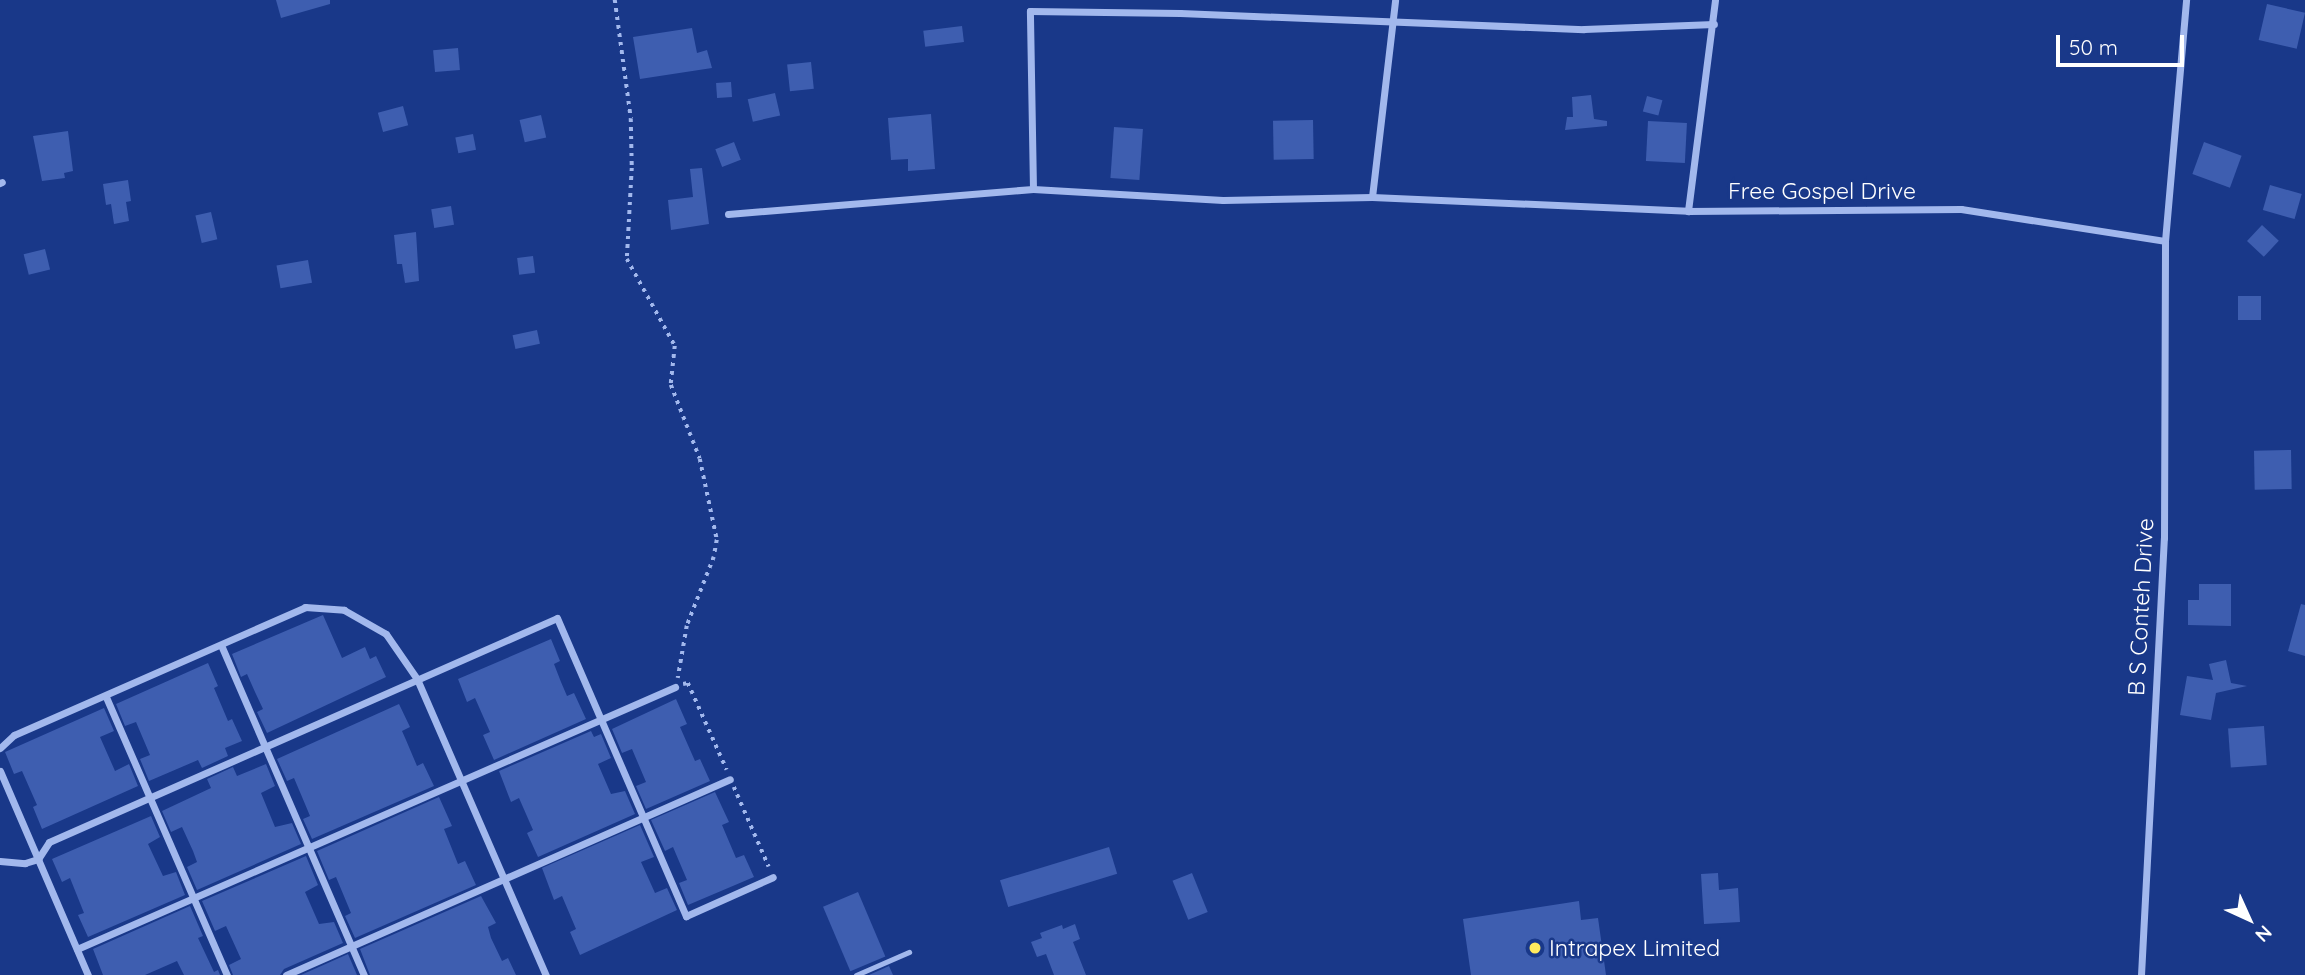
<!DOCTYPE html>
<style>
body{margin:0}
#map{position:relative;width:2305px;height:975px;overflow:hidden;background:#193889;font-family:Quicksand,sans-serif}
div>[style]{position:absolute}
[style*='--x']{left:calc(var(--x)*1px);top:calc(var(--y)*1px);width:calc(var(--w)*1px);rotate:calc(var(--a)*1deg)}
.building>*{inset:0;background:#3e5eb0;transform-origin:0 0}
.path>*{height:3.5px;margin-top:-1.75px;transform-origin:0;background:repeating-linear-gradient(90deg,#a2b8ed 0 3.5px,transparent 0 8.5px)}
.lane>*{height:5px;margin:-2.5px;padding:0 2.5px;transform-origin:2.5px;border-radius:2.5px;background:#a2b8ed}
.street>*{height:7px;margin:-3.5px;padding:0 3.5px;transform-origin:3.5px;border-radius:3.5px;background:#a2b8ed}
.dots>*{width:19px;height:19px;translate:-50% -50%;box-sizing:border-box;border:4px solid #193889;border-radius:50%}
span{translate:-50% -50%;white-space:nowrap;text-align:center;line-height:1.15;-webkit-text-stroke:5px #193889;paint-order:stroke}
.street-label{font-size:23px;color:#fff}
.poi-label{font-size:23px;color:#fff}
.left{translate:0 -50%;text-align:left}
.north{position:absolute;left:2214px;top:884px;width:70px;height:70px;-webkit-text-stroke:5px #193889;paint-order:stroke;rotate:135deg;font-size:19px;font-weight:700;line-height:28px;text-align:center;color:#fff}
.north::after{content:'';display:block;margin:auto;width:24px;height:32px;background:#fff;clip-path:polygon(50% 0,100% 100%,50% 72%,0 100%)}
.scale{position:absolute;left:2056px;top:35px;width:128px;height:32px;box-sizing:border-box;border:4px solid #fff;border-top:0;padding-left:9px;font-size:21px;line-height:24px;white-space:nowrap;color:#fff;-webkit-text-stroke:5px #193889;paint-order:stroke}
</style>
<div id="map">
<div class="building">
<i style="clip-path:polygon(276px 0,330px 0,330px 4px,281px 18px)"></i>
<i style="left:2267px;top:4px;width:39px;height:37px;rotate:13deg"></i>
<i style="left:962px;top:26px;width:16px;height:39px;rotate:83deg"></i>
<i style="clip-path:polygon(692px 28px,697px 53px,707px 50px,712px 68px,640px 79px,633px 37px)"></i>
<i style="left:458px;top:48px;width:22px;height:25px;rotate:85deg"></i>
<i style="left:811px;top:62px;width:27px;height:24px;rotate:84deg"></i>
<i style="left:731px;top:82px;width:15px;height:15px;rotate:86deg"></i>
<i style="left:775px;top:93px;width:23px;height:28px;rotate:77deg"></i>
<i style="clip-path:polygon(1591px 95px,1594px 119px,1607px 121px,1607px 126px,1565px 130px,1567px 117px,1573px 117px,1572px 97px)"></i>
<i style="left:1647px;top:96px;width:16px;height:16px;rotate:15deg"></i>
<i style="left:403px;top:106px;width:20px;height:26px;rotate:75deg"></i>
<i style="clip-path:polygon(931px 114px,935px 169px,908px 171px,908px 159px,891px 160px,888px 118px)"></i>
<i style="left:541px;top:115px;width:23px;height:22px;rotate:77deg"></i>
<i style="left:1313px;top:120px;width:39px;height:40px;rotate:89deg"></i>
<i style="left:1648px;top:121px;width:39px;height:40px;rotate:3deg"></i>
<i style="left:1114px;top:127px;width:29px;height:51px;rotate:4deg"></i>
<i style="clip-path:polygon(68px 131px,73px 171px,64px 173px,65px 178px,42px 181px,33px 136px)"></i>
<i style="left:473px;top:134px;width:16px;height:18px;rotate:79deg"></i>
<i style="left:734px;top:142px;width:19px;height:20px;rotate:69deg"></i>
<i style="left:2204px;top:142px;width:40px;height:34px;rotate:20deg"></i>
<i style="clip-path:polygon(702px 168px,709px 224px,671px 230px,668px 200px,693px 197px,690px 169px)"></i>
<i style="clip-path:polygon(128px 180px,131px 201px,126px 202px,129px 221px,114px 224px,111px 204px,106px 205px,103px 184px)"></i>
<i style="left:2270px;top:185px;width:33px;height:26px;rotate:16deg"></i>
<i style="left:451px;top:206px;width:19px;height:20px;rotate:81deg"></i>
<i style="left:211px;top:212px;width:28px;height:16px;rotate:77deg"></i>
<i style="left:2262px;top:225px;width:23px;height:22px;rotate:43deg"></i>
<i style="clip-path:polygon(416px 232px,419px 281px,405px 283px,402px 264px,397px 264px,394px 235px)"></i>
<i style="left:45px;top:249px;width:21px;height:22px;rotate:76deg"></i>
<i style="left:533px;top:256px;width:17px;height:16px;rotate:83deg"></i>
<i style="left:308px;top:260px;width:23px;height:32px;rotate:80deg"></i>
<i style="left:2261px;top:296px;width:24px;height:23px;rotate:90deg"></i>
<i style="left:537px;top:330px;width:14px;height:25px;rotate:78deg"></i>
<i style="left:2291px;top:450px;width:39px;height:37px;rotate:89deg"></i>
<i style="clip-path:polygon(2199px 584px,2231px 584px,2231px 626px,2188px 625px,2188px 600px,2199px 600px)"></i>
<i style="clip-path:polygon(2301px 604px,2305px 605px,2305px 656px,2288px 651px)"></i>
<i style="clip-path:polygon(323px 615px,342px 658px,365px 647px,370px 659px,376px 656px,386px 677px,267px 733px,257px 712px,263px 709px,255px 692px,247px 674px,241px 677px,232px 654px)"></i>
<i style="clip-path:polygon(551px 639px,560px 661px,554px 664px,561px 682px,567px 696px,574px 693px,586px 719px,494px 760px,483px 735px,490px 732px,475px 698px,467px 702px,458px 679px)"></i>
<i style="clip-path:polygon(2226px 660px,2231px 683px,2247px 686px,2216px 693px,2211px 720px,2180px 715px,2187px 676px,2213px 680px,2209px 664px)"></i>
<i style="clip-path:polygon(208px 663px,218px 686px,214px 688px,228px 721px,232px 719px,242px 741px,225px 748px,228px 756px,202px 768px,198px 760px,149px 781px,140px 759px,150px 755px,136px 722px,125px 726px,116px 704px)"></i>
<i style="clip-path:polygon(676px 699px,687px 724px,680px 727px,695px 761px,700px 759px,710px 781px,646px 809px,636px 786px,646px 782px,632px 749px,622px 753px,612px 729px)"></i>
<i style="clip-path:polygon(399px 704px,410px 727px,402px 731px,406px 740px,417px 766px,423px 763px,434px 786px,312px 839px,303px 819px,310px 816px,305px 804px,294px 778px,287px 781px,277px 759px)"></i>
<i style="clip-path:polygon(104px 708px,114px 731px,100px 737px,115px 771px,129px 764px,138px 786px,42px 829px,33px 807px,37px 805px,22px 771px,14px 774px,5px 752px)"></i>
<i style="left:2264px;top:726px;width:39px;height:36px;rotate:86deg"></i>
<i style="clip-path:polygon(591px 731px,594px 737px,601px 734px,611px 758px,598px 764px,611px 794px,625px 791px,635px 814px,538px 857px,527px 833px,533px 830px,519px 798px,511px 802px,499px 771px)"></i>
<i style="clip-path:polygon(266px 764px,275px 786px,261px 793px,275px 827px,292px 823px,301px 844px,197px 890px,187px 867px,197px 862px,193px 851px,182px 827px,171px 832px,162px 811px,211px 788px,207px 779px,233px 767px,237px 776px)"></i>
<i style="clip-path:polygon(715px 792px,729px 822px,722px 825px,736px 858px,744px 855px,754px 877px,688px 905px,679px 883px,687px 880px,673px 847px,665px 851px,651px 820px)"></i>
<i style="clip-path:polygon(439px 797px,452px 826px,444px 829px,458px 864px,465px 861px,476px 885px,355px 938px,345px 916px,351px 913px,336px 877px,329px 880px,317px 851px)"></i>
<i style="clip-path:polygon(151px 816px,160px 837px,148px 844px,163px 876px,176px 872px,185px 895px,88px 937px,78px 915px,84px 913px,70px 878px,62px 882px,52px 859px)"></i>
<i style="clip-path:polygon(640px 825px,654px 857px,641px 862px,655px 893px,667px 888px,677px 910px,580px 955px,570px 932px,576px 929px,562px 896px,554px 900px,542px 868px)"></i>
<i style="left:1109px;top:847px;width:28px;height:114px;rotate:73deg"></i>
<i style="clip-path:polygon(306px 856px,318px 885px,305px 892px,319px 924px,334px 922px,343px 943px,284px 969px,280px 975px,233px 975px,229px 965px,241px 959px,226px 926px,215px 931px,202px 901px)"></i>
<i style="left:1192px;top:873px;width:42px;height:21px;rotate:68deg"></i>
<i style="clip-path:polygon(1718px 873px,1719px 890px,1738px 888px,1740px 922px,1704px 924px,1701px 874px)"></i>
<i style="left:858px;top:892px;width:70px;height:38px;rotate:67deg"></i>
<i style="clip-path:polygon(481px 896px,496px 923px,488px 927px,491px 938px,502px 961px,508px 958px,516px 975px,370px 975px,360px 949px)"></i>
<i style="clip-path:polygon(1579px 901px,1581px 920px,1598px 918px,1606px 975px,1471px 975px,1463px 919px)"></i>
<i style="clip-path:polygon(190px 906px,203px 936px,198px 938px,214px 972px,218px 970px,220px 975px,184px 975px,177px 961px,145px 975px,103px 975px,93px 949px)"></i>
<i style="clip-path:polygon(1075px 924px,1080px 939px,1073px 942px,1086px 975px,1054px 975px,1046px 954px,1037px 957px,1031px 942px,1042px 938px,1040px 933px,1062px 925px,1063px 929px)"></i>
<i style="clip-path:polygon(348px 954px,357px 975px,301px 975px)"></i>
<i style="clip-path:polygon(889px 966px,893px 975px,869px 975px)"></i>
</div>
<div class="path">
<i style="--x:615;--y:0;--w:120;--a:82.3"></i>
<i style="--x:631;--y:119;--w:49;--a:88.8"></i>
<i style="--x:632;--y:168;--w:91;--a:93.1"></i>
<i style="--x:627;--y:259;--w:99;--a:61.1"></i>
<i style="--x:675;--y:346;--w:39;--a:96"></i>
<i style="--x:671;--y:385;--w:79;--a:68.6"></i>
<i style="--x:700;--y:459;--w:83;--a:78.1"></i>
<i style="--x:717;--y:540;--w:17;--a:100"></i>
<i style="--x:714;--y:557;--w:74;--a:111.4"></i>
<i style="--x:687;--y:626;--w:53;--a:99.8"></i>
<i style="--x:683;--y:684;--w:5;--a:-11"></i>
<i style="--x:688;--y:683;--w:95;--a:65.9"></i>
<i style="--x:734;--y:787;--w:87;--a:66.4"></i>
</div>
<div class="lane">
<i style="--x:856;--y:975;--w:58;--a:-23.5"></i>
</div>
<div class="street">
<i style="--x:1715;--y:0;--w:213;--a:97.3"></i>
<i style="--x:1688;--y:211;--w:273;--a:-0.4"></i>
<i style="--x:1961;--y:209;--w:206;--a:8.9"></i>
<i style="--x:0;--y:183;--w:2;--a:-27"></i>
<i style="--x:1033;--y:189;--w:178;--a:-91"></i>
<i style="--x:1030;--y:11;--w:150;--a:0.8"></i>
<i style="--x:1180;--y:13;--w:404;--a:2.3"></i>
<i style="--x:1584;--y:29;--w:130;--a:-2.2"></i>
<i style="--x:1372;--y:197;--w:198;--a:-83.3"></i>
<i style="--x:728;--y:214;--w:306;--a:-4.7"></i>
<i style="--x:1033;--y:189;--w:190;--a:3.3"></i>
<i style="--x:1223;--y:200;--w:149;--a:-1.2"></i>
<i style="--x:1372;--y:197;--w:316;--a:2.5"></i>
<i style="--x:221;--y:645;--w:360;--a:66.6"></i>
<i style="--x:106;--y:697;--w:303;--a:66.5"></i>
<i style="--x:0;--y:748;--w:19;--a:-43"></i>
<i style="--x:14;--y:735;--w:318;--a:-23.7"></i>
<i style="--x:305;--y:607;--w:39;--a:4"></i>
<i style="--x:344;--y:610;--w:48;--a:29.7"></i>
<i style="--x:386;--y:634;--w:55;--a:55.4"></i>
<i style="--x:417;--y:679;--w:323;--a:66.5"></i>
<i style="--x:0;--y:771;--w:222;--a:66.7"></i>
<i style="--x:0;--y:861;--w:25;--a:5"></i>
<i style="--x:25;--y:863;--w:14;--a:-17"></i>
<i style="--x:38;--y:859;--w:20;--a:-57"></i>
<i style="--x:49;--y:842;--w:555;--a:-23.79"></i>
<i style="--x:557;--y:618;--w:325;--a:66.6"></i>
<i style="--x:686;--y:916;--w:95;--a:-24.1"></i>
<i style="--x:77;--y:949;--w:653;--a:-23.66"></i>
<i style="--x:286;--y:975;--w:485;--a:-23.8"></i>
<i style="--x:2141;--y:975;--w:438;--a:-87"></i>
<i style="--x:2164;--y:538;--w:297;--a:-89.8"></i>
<i style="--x:2165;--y:241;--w:242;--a:-85"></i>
</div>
<div class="dots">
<i style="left:1535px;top:948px;background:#ffea5e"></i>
</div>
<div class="street-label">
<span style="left:1822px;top:191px">Free Gospel Drive</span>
<span style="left:2141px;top:607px;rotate:-87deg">B S Conteh Drive</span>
</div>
<div class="poi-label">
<span class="left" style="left:1549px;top:948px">Intrapex Limited</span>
</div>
<div class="north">N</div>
<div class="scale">50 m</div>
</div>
